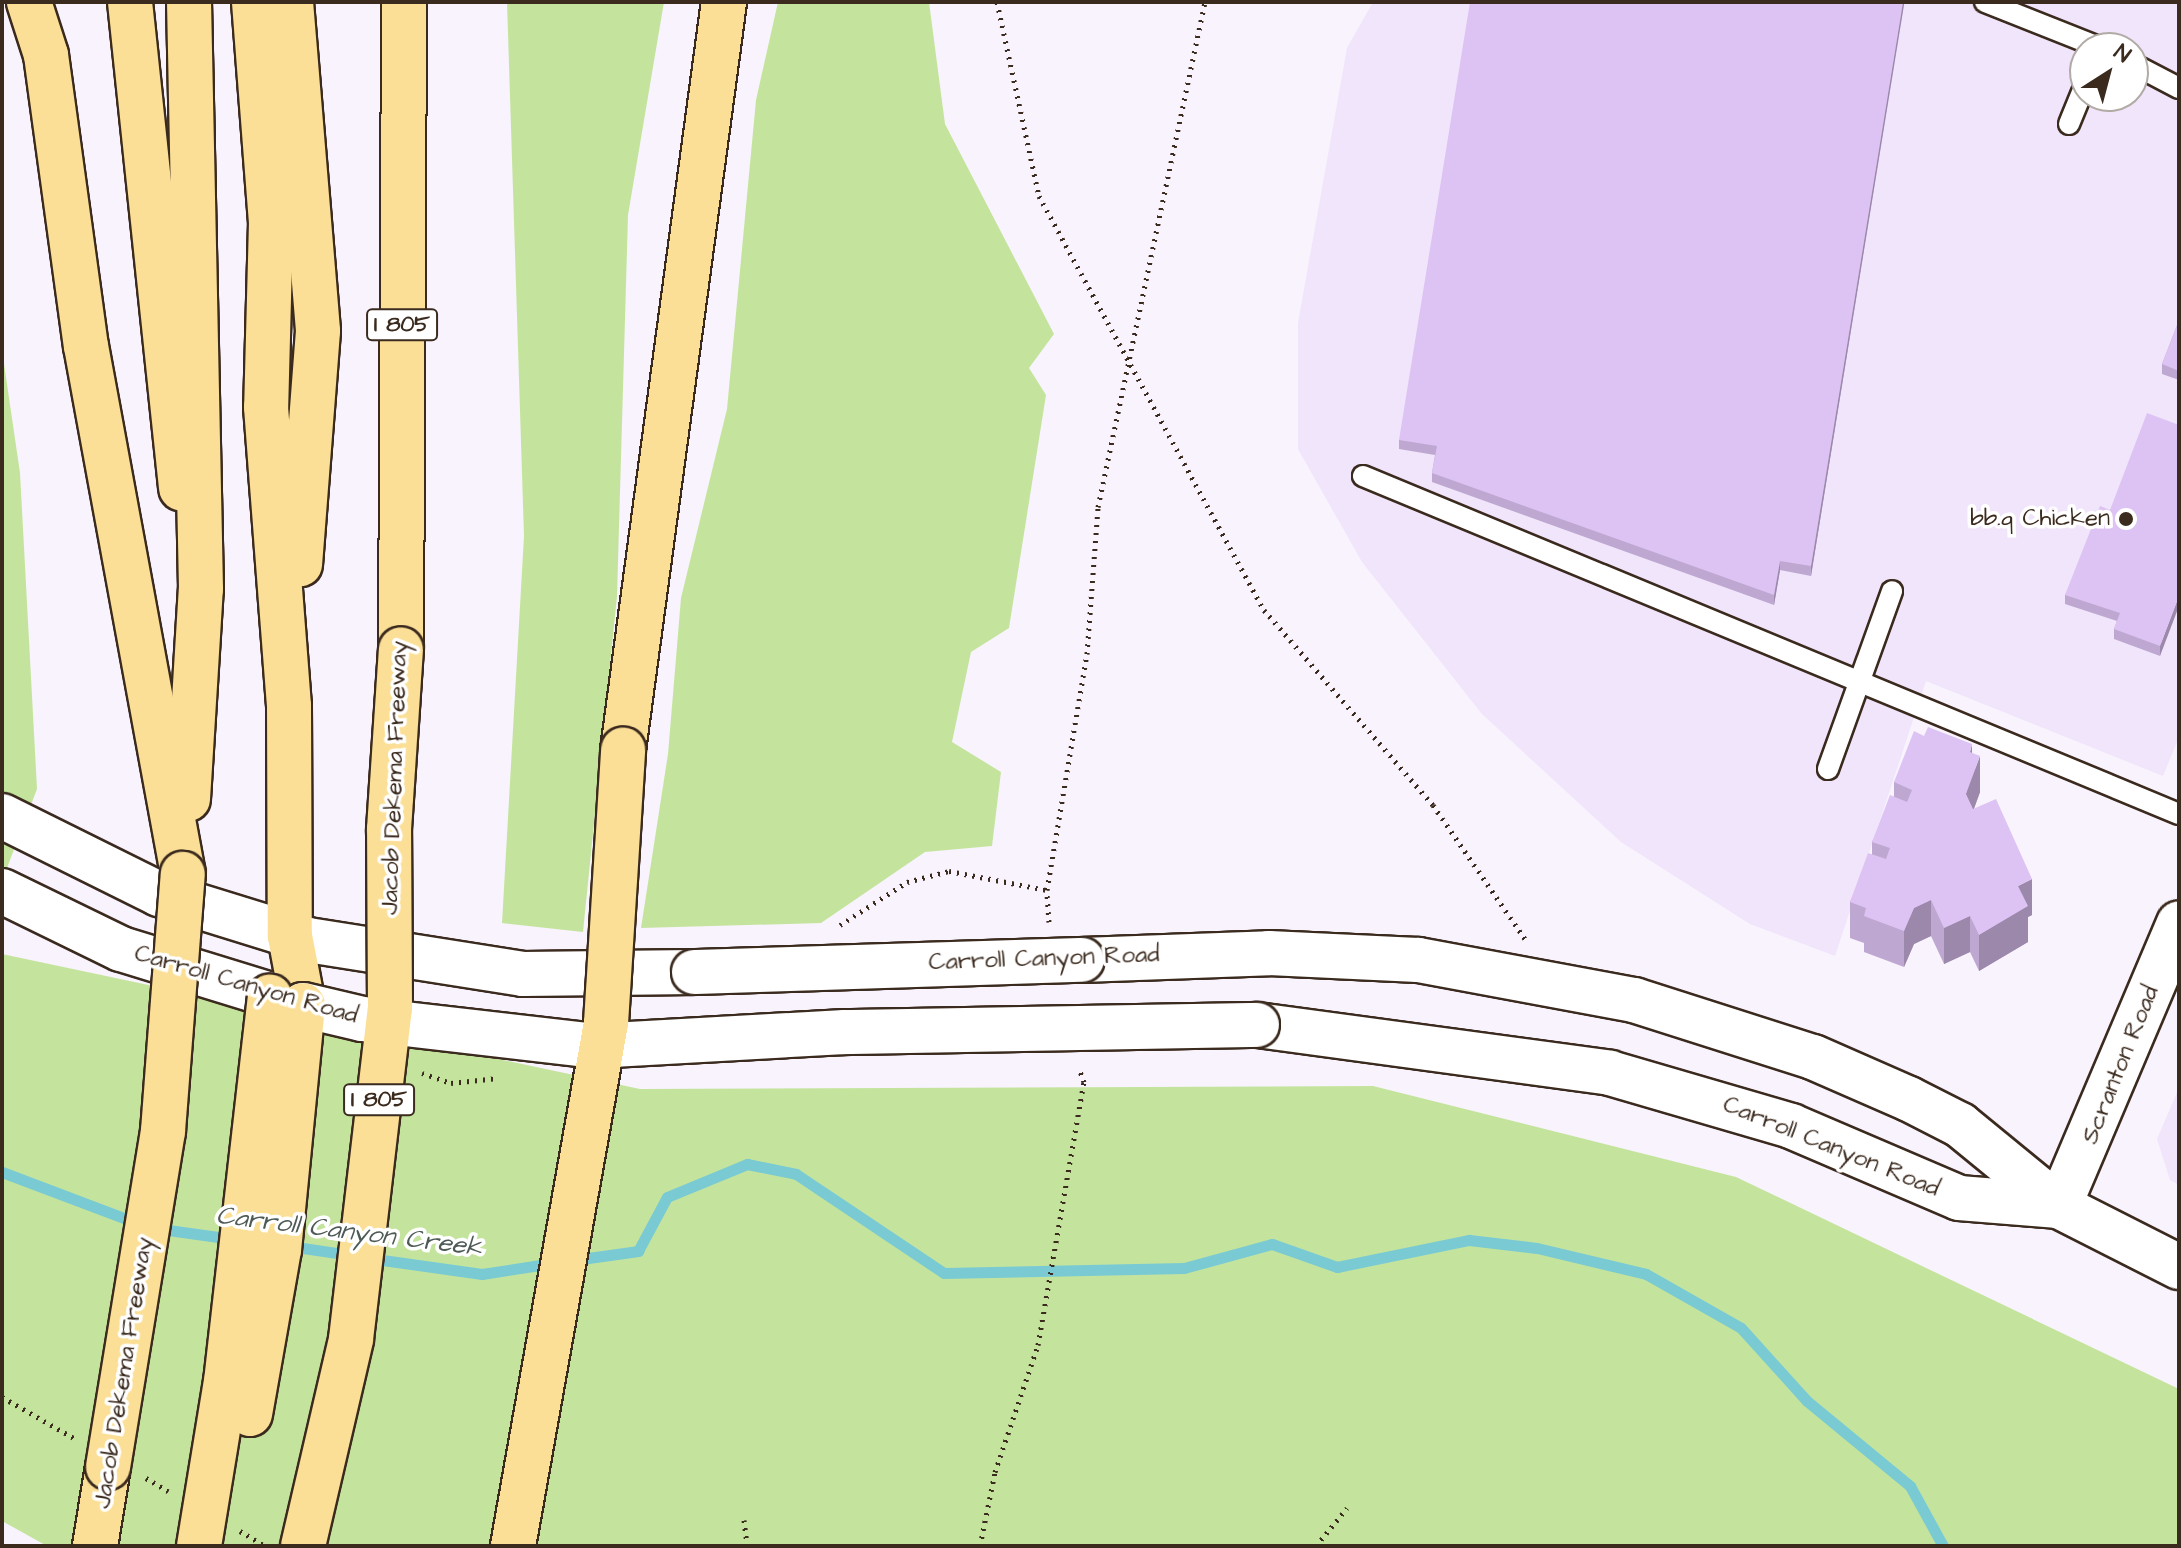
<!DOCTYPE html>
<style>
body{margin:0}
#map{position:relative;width:2181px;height:1548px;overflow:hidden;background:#f8f3fd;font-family:"Architects Daughter",sans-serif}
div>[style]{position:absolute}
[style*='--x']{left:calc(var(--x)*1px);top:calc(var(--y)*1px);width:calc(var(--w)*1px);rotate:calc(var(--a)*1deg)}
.built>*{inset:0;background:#f0e5fa}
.green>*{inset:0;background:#c4e49d}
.stream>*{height:11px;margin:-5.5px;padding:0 5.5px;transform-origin:5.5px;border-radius:5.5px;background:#7acad4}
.path>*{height:5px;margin-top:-2.5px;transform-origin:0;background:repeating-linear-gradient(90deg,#3b2a1e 0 2px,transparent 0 8px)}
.roads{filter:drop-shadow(2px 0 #3b2a1e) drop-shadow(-2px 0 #3b2a1e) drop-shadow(0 2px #3b2a1e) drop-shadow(0 -2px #3b2a1e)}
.service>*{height:20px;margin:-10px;padding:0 10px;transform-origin:10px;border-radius:10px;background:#fff}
.secondary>*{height:44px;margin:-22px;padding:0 22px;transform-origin:22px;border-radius:22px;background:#fff}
.motorway>*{height:44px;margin:-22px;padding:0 22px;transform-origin:22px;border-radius:22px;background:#fbdf96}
.bridges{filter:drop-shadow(2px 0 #3b2a1e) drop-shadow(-2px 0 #3b2a1e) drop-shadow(0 2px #3b2a1e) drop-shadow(0 -2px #3b2a1e)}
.secondary-bridge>*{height:44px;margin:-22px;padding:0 22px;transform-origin:22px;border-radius:22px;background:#fff}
.motorway-bridge>*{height:44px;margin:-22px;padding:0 22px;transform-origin:22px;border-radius:22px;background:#fbdf96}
.wall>*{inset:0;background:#bea8d1}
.shaded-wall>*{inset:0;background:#9b88aa}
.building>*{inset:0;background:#ddc3f3}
.dots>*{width:22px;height:22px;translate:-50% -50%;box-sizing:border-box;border:4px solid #fff;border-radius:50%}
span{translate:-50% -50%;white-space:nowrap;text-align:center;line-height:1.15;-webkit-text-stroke:7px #fff;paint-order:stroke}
.shield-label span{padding:2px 6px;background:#fff;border:2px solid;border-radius:6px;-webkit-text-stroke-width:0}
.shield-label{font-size:22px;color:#3b2a1e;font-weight:700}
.poi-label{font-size:24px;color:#3b2a1e}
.right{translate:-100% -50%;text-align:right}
.street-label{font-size:24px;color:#3b2a1e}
.water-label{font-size:26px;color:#4e5a55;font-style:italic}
.frame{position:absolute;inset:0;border:4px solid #3b2a1e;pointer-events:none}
.north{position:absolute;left:2069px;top:32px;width:80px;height:80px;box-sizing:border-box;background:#fff;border:2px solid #b1aaa5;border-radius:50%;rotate:36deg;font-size:22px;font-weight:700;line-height:32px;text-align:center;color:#3b2a1e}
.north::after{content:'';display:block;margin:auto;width:28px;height:36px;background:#3b2a1e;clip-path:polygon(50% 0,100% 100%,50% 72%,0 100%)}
</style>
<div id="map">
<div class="built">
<i style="clip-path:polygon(evenodd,1373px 2px,2179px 2px,2179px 737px,2163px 776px,1926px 681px,1835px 956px,1750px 924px,1621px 842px,1482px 714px,1362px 562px,1298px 449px,1298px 323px,1347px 48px,1373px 2px,2085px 48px,2133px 48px,2133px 96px,2085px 96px,2085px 48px)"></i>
<i style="clip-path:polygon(2179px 1088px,2179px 1185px,2170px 1180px,2157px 1139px)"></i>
</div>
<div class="green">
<i style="clip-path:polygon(507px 2px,664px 2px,628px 215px,617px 596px,583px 932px,502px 923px,524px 536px)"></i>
<i style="clip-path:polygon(778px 2px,929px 2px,945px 124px,1054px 334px,1029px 368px,1046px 395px,1009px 628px,971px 652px,952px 742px,1001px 772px,992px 846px,925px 852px,821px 923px,641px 928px,668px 754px,681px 598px,727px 409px,756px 100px)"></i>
<i style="clip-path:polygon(2px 350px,20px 473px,37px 789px,2px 881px)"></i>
<i style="clip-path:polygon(2px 954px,640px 1089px,1373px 1086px,1736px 1177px,2179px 1389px,2179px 1546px,47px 1546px,2px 1521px)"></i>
</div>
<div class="stream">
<i style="--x:2;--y:1172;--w:144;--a:20.7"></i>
<i style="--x:154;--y:1228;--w:79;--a:8"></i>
<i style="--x:289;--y:1246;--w:63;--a:8.3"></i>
<i style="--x:368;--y:1258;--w:115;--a:8"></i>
<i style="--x:482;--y:1274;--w:72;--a:-8.8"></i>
<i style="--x:574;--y:1260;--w:65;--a:-8"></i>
<i style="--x:638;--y:1251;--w:61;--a:-61.8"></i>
<i style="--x:667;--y:1197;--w:87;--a:-22.4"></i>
<i style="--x:747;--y:1164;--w:50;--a:11.5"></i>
<i style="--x:796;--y:1174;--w:178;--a:33.8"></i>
<i style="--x:944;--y:1273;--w:240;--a:-1.2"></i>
<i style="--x:1184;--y:1268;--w:91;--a:-15.3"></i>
<i style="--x:1272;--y:1244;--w:69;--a:19.5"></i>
<i style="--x:1337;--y:1267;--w:135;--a:-11.6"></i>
<i style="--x:1469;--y:1240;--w:68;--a:6.7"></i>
<i style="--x:1537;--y:1248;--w:112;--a:13.4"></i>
<i style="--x:1646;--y:1274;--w:109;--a:29.6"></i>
<i style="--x:1741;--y:1328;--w:98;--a:47.9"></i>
<i style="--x:1807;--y:1401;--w:134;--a:39.5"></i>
<i style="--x:1910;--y:1486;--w:68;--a:61.2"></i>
</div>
<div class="path">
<i style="--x:997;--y:2;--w:198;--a:77.8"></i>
<i style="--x:1039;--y:196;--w:471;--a:61.5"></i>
<i style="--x:1264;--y:610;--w:258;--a:49.1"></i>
<i style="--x:1433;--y:805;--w:163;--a:55.5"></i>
<i style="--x:1049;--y:922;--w:32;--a:-94"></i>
<i style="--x:1047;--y:890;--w:239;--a:-80.4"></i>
<i style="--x:1087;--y:654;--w:147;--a:-85.7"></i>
<i style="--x:1098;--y:507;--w:516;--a:-78.04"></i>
<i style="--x:840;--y:925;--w:80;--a:-32.7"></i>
<i style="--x:907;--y:882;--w:43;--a:-14.7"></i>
<i style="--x:949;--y:871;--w:100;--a:11"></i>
<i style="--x:422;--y:1073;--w:31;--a:19"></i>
<i style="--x:451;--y:1083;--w:47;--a:-6.1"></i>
<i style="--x:2;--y:1397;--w:83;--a:29.7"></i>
<i style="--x:146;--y:1478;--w:26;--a:31"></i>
<i style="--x:744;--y:1520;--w:26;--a:83"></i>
<i style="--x:240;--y:1531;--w:26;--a:31"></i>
<i style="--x:980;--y:1546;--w:76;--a:-78.5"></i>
<i style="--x:995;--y:1472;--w:134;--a:-71.3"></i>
<i style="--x:1038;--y:1345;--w:267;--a:-80.1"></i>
<i style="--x:1084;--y:1082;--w:15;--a:-110"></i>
<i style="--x:1316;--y:1546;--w:49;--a:-50.8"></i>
<i style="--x:1839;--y:1546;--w:2;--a:-90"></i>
</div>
<div class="roads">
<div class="service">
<i style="--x:1985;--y:2;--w:125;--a:21.6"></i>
<i style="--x:2133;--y:64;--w:52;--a:27.6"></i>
<i style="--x:2069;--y:124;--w:42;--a:-67.7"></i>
<i style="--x:1363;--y:476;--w:883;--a:22.5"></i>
<i style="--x:1828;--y:769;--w:189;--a:-70.2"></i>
</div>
<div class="secondary">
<i style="--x:2;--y:816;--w:175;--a:26.4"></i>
<i style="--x:159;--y:894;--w:156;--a:17.2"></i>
<i style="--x:308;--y:940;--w:218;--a:9"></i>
<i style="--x:523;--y:974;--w:171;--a:-0.7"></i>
<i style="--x:2;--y:891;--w:132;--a:26"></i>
<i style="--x:121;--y:949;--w:190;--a:17.1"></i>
<i style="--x:1082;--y:960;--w:187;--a:-2.1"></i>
<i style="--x:1269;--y:953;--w:149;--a:2.7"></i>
<i style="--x:1418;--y:960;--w:220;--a:10.5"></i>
<i style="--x:1634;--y:1000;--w:188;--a:17.7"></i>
<i style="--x:1813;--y:1057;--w:105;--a:23.6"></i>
<i style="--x:1909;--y:1099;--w:57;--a:27"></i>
<i style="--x:1960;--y:1125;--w:128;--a:39.3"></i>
<i style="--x:2059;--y:1206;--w:135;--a:26.9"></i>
<i style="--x:1257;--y:1025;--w:356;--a:7.7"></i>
<i style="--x:1610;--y:1073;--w:189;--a:16.3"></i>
<i style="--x:1791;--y:1126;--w:183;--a:23.2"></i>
<i style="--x:1959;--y:1198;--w:100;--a:4.6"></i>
<i style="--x:2059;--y:1206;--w:307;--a:-67"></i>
</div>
<div class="motorway">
<i style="--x:29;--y:2;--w:56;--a:72.2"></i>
<i style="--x:46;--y:55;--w:294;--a:82.2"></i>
<i style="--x:86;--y:346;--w:537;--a:79.59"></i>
<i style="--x:130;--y:2;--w:489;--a:84"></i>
<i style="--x:254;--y:2;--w:221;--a:85.6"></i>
<i style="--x:271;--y:222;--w:185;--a:91.5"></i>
<i style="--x:266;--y:407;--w:300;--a:85.6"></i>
<i style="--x:289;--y:706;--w:230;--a:89.8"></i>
<i style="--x:290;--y:936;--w:70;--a:79.3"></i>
<i style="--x:291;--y:2;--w:330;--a:85.3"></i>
<i style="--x:318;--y:331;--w:234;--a:94.4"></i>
<i style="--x:401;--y:649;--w:647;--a:-89.73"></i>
<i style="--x:623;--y:750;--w:755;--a:-82.31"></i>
<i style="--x:188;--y:799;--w:210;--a:-86.5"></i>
<i style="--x:201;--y:589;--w:587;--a:-91.17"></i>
<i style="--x:95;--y:1546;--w:80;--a:-80.7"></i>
</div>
</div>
<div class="bridges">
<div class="secondary-bridge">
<i style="--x:694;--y:972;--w:388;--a:-1.8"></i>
<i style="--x:303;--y:1005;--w:61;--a:13.3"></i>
<i style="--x:362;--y:1019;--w:234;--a:6.6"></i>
<i style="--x:594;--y:1046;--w:251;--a:-3.2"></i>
<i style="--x:845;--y:1032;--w:412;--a:-1"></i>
</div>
<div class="motorway-bridge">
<i style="--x:250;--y:1414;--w:167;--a:-80"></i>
<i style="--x:279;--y:1250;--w:246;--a:-84.4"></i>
<i style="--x:108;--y:1467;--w:340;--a:-80.7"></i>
<i style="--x:163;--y:1131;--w:258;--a:-85.6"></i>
<i style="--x:199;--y:1546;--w:166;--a:-80.7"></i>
<i style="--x:226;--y:1382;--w:388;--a:-83.5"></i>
<i style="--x:303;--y:1546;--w:212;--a:-76.9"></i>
<i style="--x:351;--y:1339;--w:332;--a:-83.3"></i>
<i style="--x:390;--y:1009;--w:180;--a:-90.3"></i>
<i style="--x:389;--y:829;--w:180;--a:-86.2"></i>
<i style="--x:513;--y:1546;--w:531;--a:-79.92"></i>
<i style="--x:606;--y:1023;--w:274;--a:-86.4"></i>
</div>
</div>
<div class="wall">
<i style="clip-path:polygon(1904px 2px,1811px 576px,1780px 570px,1774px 605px,1432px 482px,1432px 473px,1435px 455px,1399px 449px,1399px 440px)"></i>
<i style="clip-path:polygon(2179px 320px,2179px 380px,2162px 374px,2162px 364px)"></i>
<i style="clip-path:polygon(2179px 425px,2160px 656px,2114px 639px,2114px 629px,2117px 621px,2065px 604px,2065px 595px,2110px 510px)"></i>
<i style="clip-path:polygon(1924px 736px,1972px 753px,1980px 792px,1974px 809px,2032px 915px,2028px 917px,2028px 942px,1979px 971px,1970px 952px,1944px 964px,1931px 936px,1914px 944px,1904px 967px,1864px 952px,1864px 943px,1850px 938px,1850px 902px,1872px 854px,1872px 842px,1894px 796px,1894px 782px)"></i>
</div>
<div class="shaded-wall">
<i style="clip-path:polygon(1903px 2px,1904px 2px,1904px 5px,1811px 576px,1811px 566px)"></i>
<i style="clip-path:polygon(1780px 561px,1780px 570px,1774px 605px,1774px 595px)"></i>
<i style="clip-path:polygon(2179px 596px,2179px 606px,2160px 656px,2160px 646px)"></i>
<i style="clip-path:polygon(1972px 744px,1972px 777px,1980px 756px,1980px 792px,1966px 830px,1966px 794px,1970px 752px)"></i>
<i style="clip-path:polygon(2032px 879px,2032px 915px,2028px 917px,2028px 942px,1979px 971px,1979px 935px,2018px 886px)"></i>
<i style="clip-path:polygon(1931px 900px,1931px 936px,1914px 944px,1904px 967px,1904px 931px,1914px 908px)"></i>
<i style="clip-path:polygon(1970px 916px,1970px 952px,1944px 964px,1944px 928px)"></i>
</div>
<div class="building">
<i style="clip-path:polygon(1470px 2px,1903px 2px,1811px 566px,1780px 561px,1774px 595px,1432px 473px,1437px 446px,1399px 440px)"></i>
<i style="clip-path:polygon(2179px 320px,2179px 371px,2162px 364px)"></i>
<i style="clip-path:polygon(2147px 413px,2179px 425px,2179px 596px,2160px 646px,2114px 629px,2120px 613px,2065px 595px,2100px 506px,2110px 510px)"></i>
<i style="clip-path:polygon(1928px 727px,1972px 744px,1970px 752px,1980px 756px,1966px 794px,1973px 809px,1996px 799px,2032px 879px,2018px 886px,2028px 906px,1979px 935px,1970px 916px,1944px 928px,1931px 900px,1914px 908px,1904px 931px,1864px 916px,1866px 908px,1850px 902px,1868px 853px,1886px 859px,1890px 848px,1872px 842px,1890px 795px,1907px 802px,1912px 790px,1894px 782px,1914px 731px,1924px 736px)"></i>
</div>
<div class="dots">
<i style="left:2126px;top:519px;background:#3b2a1e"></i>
</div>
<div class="shield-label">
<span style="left:402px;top:325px">I 805</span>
<span style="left:379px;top:1100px">I 805</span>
</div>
<div class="poi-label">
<span class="right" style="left:2110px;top:519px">bb.q Chicken</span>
</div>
<div class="street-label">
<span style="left:395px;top:778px;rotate:-88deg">Jacob Dekema Freeway</span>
<span style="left:1044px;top:959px;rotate:-2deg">Carroll Canyon Road</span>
<span style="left:246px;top:985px;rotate:16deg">Carroll Canyon Road</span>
<span style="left:2121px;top:1065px;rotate:-68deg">Scranton Road</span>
<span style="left:1831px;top:1147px;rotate:22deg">Carroll Canyon Road</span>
<span style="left:124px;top:1373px;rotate:-81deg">Jacob Dekema Freeway</span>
</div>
<div class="water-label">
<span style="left:349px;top:1232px;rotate:7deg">Carroll Canyon Creek</span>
</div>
<div class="frame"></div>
<div class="north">N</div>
</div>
